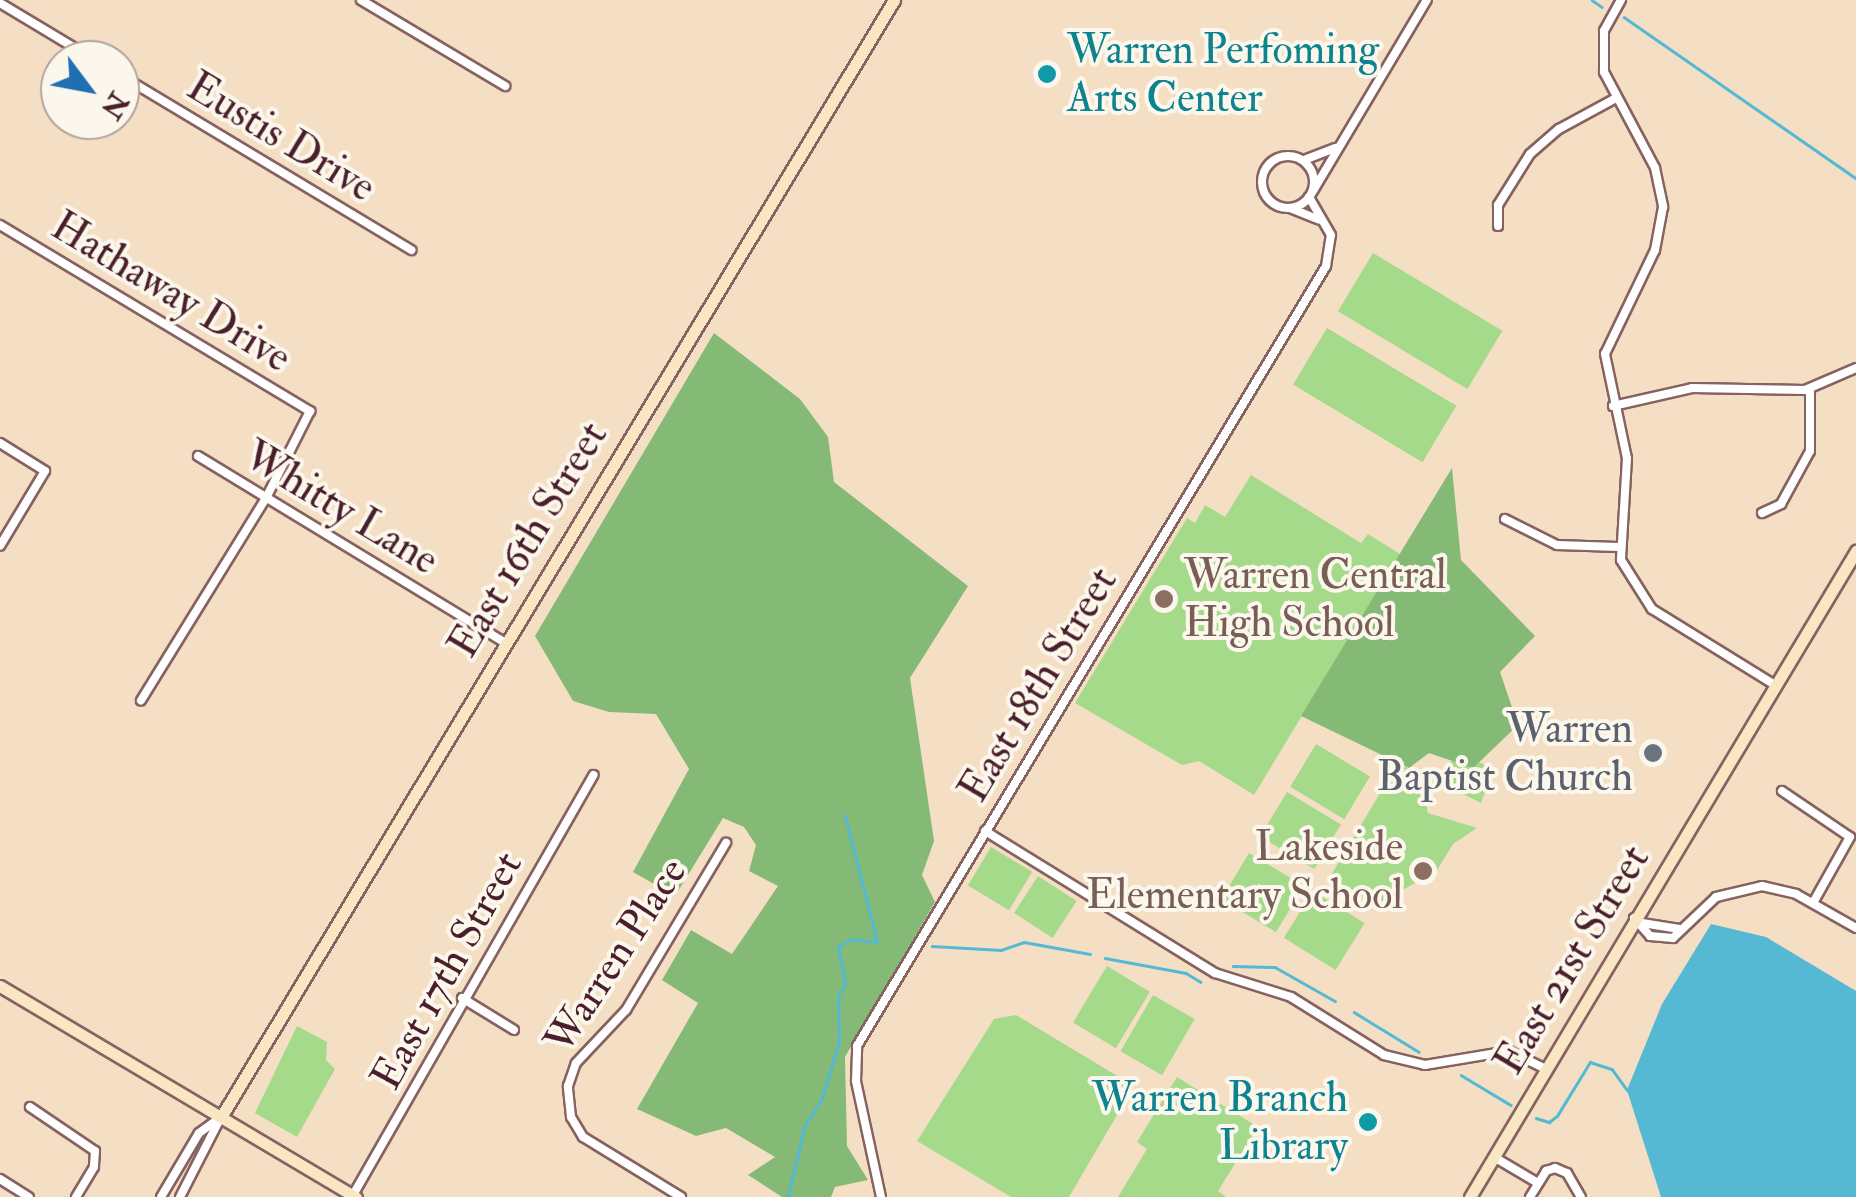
<!DOCTYPE html>
<style>
body{margin:0}
#map{position:relative;width:1856px;height:1197px;overflow:hidden;background:#f5dfc4;font-family:"IM FELL Double Pica",serif}
div>[style]{position:absolute}
[style*='--x']{left:calc(var(--x)*1px);top:calc(var(--y)*1px);width:calc(var(--w)*1px);rotate:calc(var(--a)*1deg)}
.green>*{inset:0;background:#a5da8a;transform-origin:0 0}
.forest>*{inset:0;background:#84ba76}
.water>*{inset:0;background:#55b9d3}
.stream>*{height:2.5px;margin:-1.25px;padding:0 1.25px;transform-origin:1.25px;border-radius:1.25px;background:#55b9d3}
.roads{filter:drop-shadow(2px 0 #866261) drop-shadow(-2px 0 #866261) drop-shadow(0 2px #866261) drop-shadow(0 -2px #866261)}
.street>*{height:8px;margin:-4px;padding:0 4px;transform-origin:4px;border-radius:4px;background:#fff}
.street>.ring{margin:-4px;padding:0;box-sizing:content-box;background:none;border:8px solid #fff;border-radius:50%}
.secondary>*{height:11px;margin:-5.5px;padding:0 5.5px;transform-origin:5.5px;border-radius:5.5px;background:#f9e7c3}
.dots>*{width:28px;height:28px;translate:-50% -50%;box-sizing:border-box;border:5px solid #fbf7ec;border-radius:50%}
span{translate:-50% -50%;white-space:nowrap;text-align:center;line-height:1.15;-webkit-text-stroke:8px #fbf7ec;paint-order:stroke}
.culture-label{font-size:42px;color:#0d838f}
.left{translate:0 -50%;text-align:left}
.right{translate:-100% -50%;text-align:right}
.street-label{font-size:42px;color:#4a1f2b}
.education-label{font-size:42px;color:#785e54}
.worship-label{font-size:42px;color:#5b616d}
.north{position:absolute;left:40px;top:40px;width:100px;height:100px;box-sizing:border-box;background:#fbf7ec;border:2px solid #b4a19f;border-radius:50%;rotate:122deg;font-size:28px;font-weight:700;line-height:40px;text-align:center;color:#4a1f2b}
.north::after{content:'';display:block;margin:auto;width:35px;height:45px;background:#1f6fb2;clip-path:polygon(50% 0,100% 100%,50% 72%,0 100%)}
</style>
<div id="map">
<div class="green">
<i style="left:1373px;top:253px;width:151px;height:68px;rotate:31deg"></i>
<i style="left:1327px;top:328px;width:151px;height:66px;rotate:31deg"></i>
<i style="clip-path:polygon(1251px 475px,1361px 543px,1368px 534px,1400px 554px,1254px 795px,1199px 761px,1182px 765px,1075px 703px,1187px 518px,1195px 523px,1205px 505px,1225px 517px)"></i>
<i style="left:1316px;top:744px;width:63px;height:50px;rotate:31deg"></i>
<i style="clip-path:polygon(1460px 753px,1493px 769px,1481px 803px,1433px 779px)"></i>
<i style="clip-path:polygon(1398px 763px,1437px 784px,1424px 795px,1428px 813px,1477px 828px,1453px 844px,1437px 870px,1377px 905px,1330px 877px)"></i>
<i style="left:1287px;top:792px;width:63px;height:52px;rotate:31deg"></i>
<i style="left:991px;top:847px;width:48px;height:45px;rotate:31deg"></i>
<i style="left:1249px;top:853px;width:64px;height:54px;rotate:31deg"></i>
<i style="left:1038px;top:876px;width:46px;height:44px;rotate:33deg"></i>
<i style="left:1313px;top:891px;width:61px;height:55px;rotate:32deg"></i>
<i style="left:1107px;top:966px;width:50px;height:66px;rotate:31deg"></i>
<i style="left:1153px;top:995px;width:48px;height:65px;rotate:30deg"></i>
<i style="clip-path:polygon(1016px 1015px,1134px 1086px,1069px 1197px,1011px 1197px,917px 1141px,994px 1019px)"></i>
<i style="clip-path:polygon(297px 1026px,327px 1042px,326px 1060px,335px 1069px,297px 1137px,255px 1113px)"></i>
<i style="clip-path:polygon(1177px 1077px,1258px 1127px,1218px 1191px,1226px 1197px,1118px 1197px,1147px 1149px,1137px 1142px)"></i>
</div>
<div class="forest">
<i style="clip-path:polygon(714px 333px,800px 399px,828px 437px,834px 482px,968px 586px,910px 678px,934px 841px,922px 875px,935px 902px,845px 1057px,847px 1146px,868px 1180px,835px 1187px,831px 1197px,782px 1197px,748px 1175px,775px 1157px,726px 1128px,696px 1136px,637px 1109px,698px 1003px,662px 980px,691px 930px,732px 954px,778px 886px,749px 871px,756px 845px,744px 827px,723px 818px,675px 896px,633px 872px,689px 769px,656px 714px,609px 712px,573px 701px,535px 636px)"></i>
<i style="clip-path:polygon(1452px 468px,1461px 560px,1535px 636px,1500px 672px,1518px 725px,1473px 768px,1429px 753px,1409px 768px,1301px 716px)"></i>
</div>
<div class="water">
<i style="clip-path:polygon(1711px 924px,1766px 937px,1856px 991px,1856px 1197px,1661px 1197px,1627px 1090px,1662px 1004px)"></i>
</div>
<div class="stream">
<i style="--x:1592;--y:0;--w:12;--a:35"></i>
<i style="--x:1624;--y:17;--w:282;--a:34.8"></i>
<i style="--x:932;--y:946;--w:69;--a:3.3"></i>
<i style="--x:1001;--y:950;--w:24;--a:-19"></i>
<i style="--x:1024;--y:942;--w:67;--a:10.3"></i>
<i style="--x:1105;--y:958;--w:82;--a:10.5"></i>
<i style="--x:1186;--y:973;--w:17;--a:31"></i>
<i style="--x:1233;--y:966;--w:42;--a:1.4"></i>
<i style="--x:1275;--y:967;--w:69;--a:29.5"></i>
<i style="--x:1354;--y:1012;--w:76;--a:31.6"></i>
<i style="--x:1461;--y:1075;--w:58;--a:31"></i>
<i style="--x:1536;--y:1118;--w:14;--a:17"></i>
<i style="--x:1549;--y:1122;--w:10;--a:-37"></i>
<i style="--x:1557;--y:1116;--w:63;--a:-58.6"></i>
<i style="--x:1590;--y:1062;--w:23;--a:18"></i>
<i style="--x:1612;--y:1069;--w:26;--a:54"></i>
<i style="--x:788;--y:1197;--w:72;--a:-77.1"></i>
<i style="--x:804;--y:1127;--w:34;--a:-58"></i>
<i style="--x:822;--y:1098;--w:59;--a:-73.1"></i>
<i style="--x:839;--y:1042;--w:45;--a:-91.3"></i>
<i style="--x:838;--y:997;--w:16;--a:-63"></i>
<i style="--x:845;--y:983;--w:37;--a:-101"></i>
<i style="--x:838;--y:947;--w:16;--a:-30"></i>
<i style="--x:852;--y:939;--w:25;--a:7"></i>
<i style="--x:877;--y:942;--w:130;--a:-104.3"></i>
</div>
<div class="roads">
<div class="street">
<i style="--x:361;--y:0;--w:168;--a:30.8"></i>
<i style="--x:1621;--y:0;--w:35;--a:119"></i>
<i style="--x:1604;--y:31;--w:41;--a:90"></i>
<i style="--x:1604;--y:72;--w:109;--a:62"></i>
<i style="--x:1655;--y:168;--w:40;--a:78"></i>
<i style="--x:1663;--y:207;--w:44;--a:100.5"></i>
<i style="--x:1655;--y:250;--w:115;--a:115.7"></i>
<i style="--x:1605;--y:354;--w:106;--a:78.1"></i>
<i style="--x:1627;--y:458;--w:102;--a:93.4"></i>
<i style="--x:1621;--y:560;--w:58;--a:57.7"></i>
<i style="--x:1652;--y:609;--w:145;--a:31.7"></i>
<i style="--x:0;--y:3;--w:111;--a:31"></i>
<i style="--x:120;--y:75;--w:340;--a:31"></i>
<i class="ring" style="left:1262px;top:156px;width:44px;height:44px"></i>
<i style="--x:1304;--y:160;--w:34;--a:-21"></i>
<i style="--x:1313;--y:191;--w:222;--a:-59.2"></i>
<i style="--x:1290;--y:208;--w:31;--a:22"></i>
<i style="--x:0;--y:225;--w:362;--a:31"></i>
<i style="--x:310;--y:411;--w:97;--a:116.8"></i>
<i style="--x:266;--y:498;--w:238;--a:121.7"></i>
<i style="--x:1498;--y:226;--w:21;--a:-90"></i>
<i style="--x:1498;--y:205;--w:60;--a:-57.9"></i>
<i style="--x:1530;--y:154;--w:38;--a:-41"></i>
<i style="--x:1559;--y:129;--w:65;--a:-28.5"></i>
<i style="--x:1613;--y:406;--w:81;--a:-12.8"></i>
<i style="--x:1692;--y:388;--w:113;--a:1"></i>
<i style="--x:1805;--y:390;--w:56;--a:-23.3"></i>
<i style="--x:0;--y:443;--w:53;--a:31.9"></i>
<i style="--x:45;--y:471;--w:87;--a:121"></i>
<i style="--x:198;--y:456;--w:358;--a:31.3"></i>
<i style="--x:1762;--y:513;--w:21;--a:-25"></i>
<i style="--x:1781;--y:504;--w:60;--a:-61.3"></i>
<i style="--x:1810;--y:451;--w:62;--a:-90"></i>
<i style="--x:1505;--y:519;--w:58;--a:26.6"></i>
<i style="--x:1557;--y:545;--w:61;--a:1.9"></i>
<i style="--x:1782;--y:791;--w:82;--a:34.1"></i>
<i style="--x:1850;--y:837;--w:76;--a:119.3"></i>
<i style="--x:985;--y:831;--w:270;--a:31.7"></i>
<i style="--x:1215;--y:973;--w:80;--a:17.5"></i>
<i style="--x:1291;--y:997;--w:110;--a:31.9"></i>
<i style="--x:1384;--y:1055;--w:42;--a:13.7"></i>
<i style="--x:1425;--y:1065;--w:85;--a:-9.5"></i>
<i style="--x:1509;--y:1051;--w:39;--a:26"></i>
<i style="--x:1634;--y:918;--w:24;--a:48"></i>
<i style="--x:1650;--y:936;--w:23;--a:5"></i>
<i style="--x:1673;--y:938;--w:59;--a:-43.6"></i>
<i style="--x:1716;--y:897;--w:47;--a:-13.4"></i>
<i style="--x:1762;--y:886;--w:35;--a:13"></i>
<i style="--x:1796;--y:894;--w:69;--a:29.5"></i>
<i style="--x:1642;--y:923;--w:38;--a:9"></i>
<i style="--x:462;--y:998;--w:61;--a:31.6"></i>
<i style="--x:30;--y:1107;--w:78;--a:34.1"></i>
<i style="--x:95;--y:1151;--w:16;--a:94"></i>
<i style="--x:94;--y:1167;--w:35;--a:121"></i>
<i style="--x:1494;--y:1157;--w:51;--a:30.6"></i>
<i style="--x:0;--y:1179;--w:34;--a:32"></i>
<i style="--x:353;--y:1195;--w:484;--a:-60.2"></i>
<i style="--x:161;--y:1197;--w:74;--a:-59.3"></i>
<i style="--x:199;--y:1133;--w:27;--a:-36"></i>
<i style="--x:180;--y:1197;--w:90;--a:-62.9"></i>
<i style="--x:681;--y:1197;--w:115;--a:-148.5"></i>
<i style="--x:583;--y:1137;--w:23;--a:-121"></i>
<i style="--x:571;--y:1117;--w:31;--a:-96"></i>
<i style="--x:568;--y:1086;--w:24;--a:-71"></i>
<i style="--x:576;--y:1063;--w:73;--a:-46.7"></i>
<i style="--x:626;--y:1010;--w:195;--a:-59.1"></i>
<i style="--x:881;--y:1197;--w:119;--a:-102.2"></i>
<i style="--x:856;--y:1081;--w:35;--a:-88"></i>
<i style="--x:857;--y:1046;--w:910;--a:-58.98"></i>
<i style="--x:1326;--y:266;--w:31;--a:-81"></i>
<i style="--x:1331;--y:235;--w:44;--a:-120.1"></i>
<i style="--x:1530;--y:1197;--w:31;--a:-58"></i>
<i style="--x:1546;--y:1171;--w:9;--a:-18"></i>
<i style="--x:1555;--y:1168;--w:13;--a:23"></i>
<i style="--x:1567;--y:1173;--w:28;--a:60"></i>
</div>
<div class="secondary">
<i style="--x:0;--y:986;--w:414;--a:30.7"></i>
<i style="--x:221;--y:1117;--w:1304;--a:-58.93"></i>
<i style="--x:1470;--y:1197;--w:753;--a:-59.14"></i>
</div>
</div>
<div class="dots">
<i style="left:1047px;top:74px;background:#0f9aa8"></i>
<i style="left:1164px;top:599px;background:#8d6e63"></i>
<i style="left:1653px;top:753px;background:#6b7280"></i>
<i style="left:1423px;top:871px;background:#8d6e63"></i>
<i style="left:1368px;top:1122px;background:#0f9aa8"></i>
</div>
<div class="culture-label">
<span class="left" style="left:1067px;top:74px">Warren Perfoming<br>Arts Center</span>
<span class="right" style="left:1348px;top:1122px">Warren Branch<br>Library</span>
</div>
<div class="street-label">
<span style="left:281px;top:137px;rotate:31deg">Eustis Drive</span>
<span style="left:171px;top:292px;rotate:31deg">Hathaway Drive</span>
<span style="left:341px;top:508px;rotate:31deg">Whitty Lane</span>
<span style="left:528px;top:540px;rotate:-59deg">East 16th Street</span>
<span style="left:1038px;top:685px;rotate:-59deg">East 18th Street</span>
<span style="left:616px;top:956px;rotate:-57deg">Warren Place</span>
<span style="left:1572px;top:960px;rotate:-59deg">East 21st Street</span>
<span style="left:447px;top:971px;rotate:-61deg">East 17th Street</span>
</div>
<div class="education-label">
<span class="left" style="left:1184px;top:599px">Warren Central<br>High School</span>
<span class="right" style="left:1403px;top:871px">Lakeside<br>Elementary School</span>
</div>
<div class="worship-label">
<span class="right" style="left:1633px;top:753px">Warren<br>Baptist Church</span>
</div>
<div class="north">N</div>
</div>
